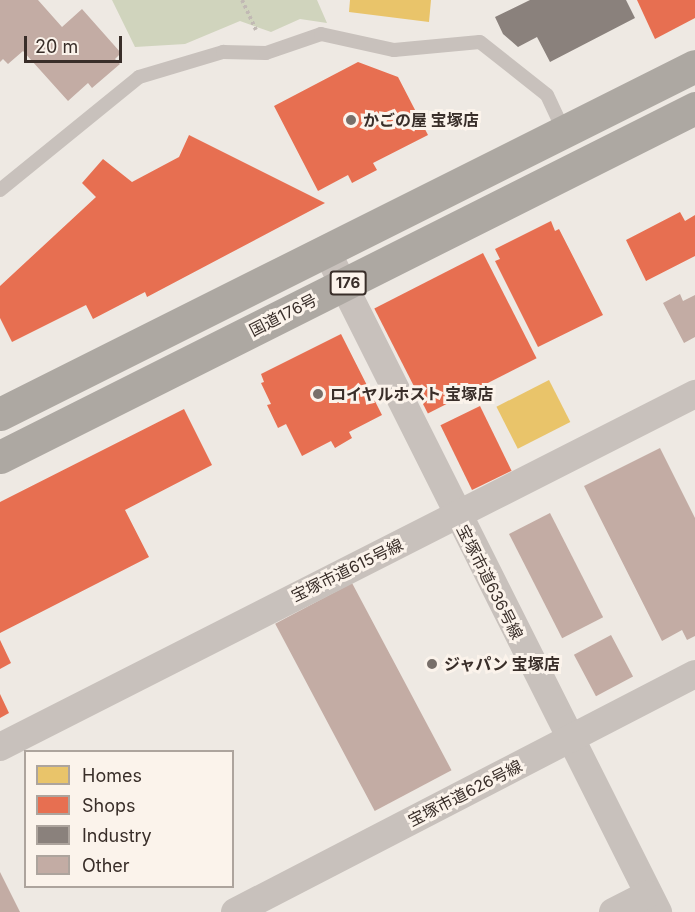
<!DOCTYPE html>
<meta charset="utf-8">
<style>
body{margin:0}
#map{position:relative;width:695px;height:912px;overflow:hidden;background:#eee9e3;font-family:Inter,"Noto Sans JP",sans-serif}
div>[style]{position:absolute}
[style*='--x']{left:calc(var(--x)*1px);top:calc(var(--y)*1px);width:calc(var(--w)*1px);rotate:calc(var(--a)*1deg)}
.green>*{inset:0;background:#d0d4bd}
.homes>*{inset:0;background:#e9c46a;transform-origin:0 0}
.shops>*{inset:0;background:#e76f51;transform-origin:0 0}
.industry>*{inset:0;background:#8a817c}
.building>*{inset:0;background:#c3aca4;transform-origin:0 0}
.path>*{height:4px;margin-top:-2px;transform-origin:0;background:repeating-linear-gradient(90deg,#c1b9b4 0 3px,transparent 0 6px)}
.lane>*{height:14px;margin:-7px;padding:0 7px;transform-origin:7px;border-radius:7px;background:#c8c1bc}
.street>*{height:28px;margin:-14px;padding:0 14px;transform-origin:14px;border-radius:14px;background:#c8c1bc}
.highway>*{height:33px;margin:-16.5px;padding:0 16.5px;transform-origin:16.5px;border-radius:16.5px;background:#ada8a2}
.dots>*{width:16px;height:16px;translate:-50% -50%;box-sizing:border-box;border:3px solid #fbf3eb;border-radius:50%}
span{translate:-50% -50%;white-space:nowrap;text-align:center;line-height:1.15;-webkit-text-stroke:6px #fbf3eb;paint-order:stroke}
.shield-label span{padding:2px 4px;background:#fbf3eb;border:2px solid;border-radius:4px;-webkit-text-stroke-width:0}
.shield-label{font-size:15px;color:#392e29;font-weight:700}
.poi-label{font-size:16px;color:#392e29;font-weight:700}
.left{translate:0 -50%;text-align:left}
.street-label{font-size:16px;color:#392e29}
.legend{position:absolute;left:24px;top:750px;width:210px;height:138px;box-sizing:border-box;background:#fbf3eb;border:2px solid #ada49d;margin:0;padding:8px 10px;list-style:none;font-size:18px;color:#392e29}
.legend li{display:flex;align-items:center;gap:12px;height:30px}
.legend b{width:30px;border:2px solid #ada49d}
.scale{position:absolute;left:24px;top:36px;width:98px;height:27px;box-sizing:border-box;border:3px solid #392e29;border-top:0;padding-left:8px;font-size:18px;line-height:21px;white-space:nowrap;color:#392e29;-webkit-text-stroke:4px #fbf3eb;paint-order:stroke}
</style>
<div id="map">
<div class="green">
<i style="clip-path:polygon(112px 0,317px 0,327px 23px,300px 19px,271px 32px,240px 21px,185px 44px,135px 47px)"></i>
</div>
<div class="homes">
<i style="clip-path:polygon(350px 0,431px 0,429px 22px,349px 12px)"></i>
<i style="left:549px;top:380px;width:47px;height:59px;rotate:63deg"></i>
</div>
<div class="shops">
<i style="clip-path:polygon(637px 0,695px 0,695px 18px,655px 39px)"></i>
<i style="clip-path:polygon(358px 62px,398px 77px,428px 135px,373px 163px,377px 170px,352px 183px,348px 175px,318px 191px,274px 106px)"></i>
<i style="clip-path:polygon(189px 135px,325px 203px,147px 297px,145px 292px,93px 319px,86px 305px,12px 342px,0 318px,0 286px,96px 197px,82px 183px,103px 159px,132px 182px,179px 157px)"></i>
<i style="clip-path:polygon(680px 212px,685px 221px,695px 215px,695px 256px,646px 281px,626px 240px)"></i>
<i style="clip-path:polygon(551px 221px,555px 231px,559px 229px,603px 315px,538px 347px,495px 261px,500px 259px,495px 249px)"></i>
<i style="left:483px;top:253px;width:118px;height:122px;rotate:63deg"></i>
<i style="clip-path:polygon(341px 334px,382px 415px,349px 432px,352px 438px,335px 448px,331px 441px,302px 456px,286px 424px,278px 428px,267px 405px,271px 404px,261px 383px,264px 382px,261px 374px)"></i>
<i style="left:480px;top:406px;width:72px;height:44px;rotate:64deg"></i>
<i style="clip-path:polygon(184px 409px,212px 465px,125px 510px,149px 557px,0 633px,0 502px)"></i>
<i style="clip-path:polygon(0 640px,11px 663px,0 669px)"></i>
<i style="clip-path:polygon(0 694px,9px 713px,0 718px)"></i>
</div>
<div class="industry">
<i style="clip-path:polygon(530px 0,626px 0,635px 18px,550px 62px,537px 37px,518px 47px,503px 34px,495px 17px)"></i>
</div>
<div class="building">
<i style="clip-path:polygon(0 0,38px 0,62px 27px,82px 9px,121px 53px,115px 59px,120px 64px,92px 88px,88px 83px,68px 101px,23px 51px,8px 64px,3px 59px,0 62px)"></i>
<i style="clip-path:polygon(680px 294px,683px 301px,695px 295px,695px 337px,684px 343px,663px 303px)"></i>
<i style="clip-path:polygon(660px 448px,695px 518px,695px 636px,687px 640px,682px 630px,662px 641px,584px 486px)"></i>
<i style="left:550px;top:513px;width:117px;height:46px;rotate:63deg"></i>
<i style="left:352px;top:583px;width:212px;height:87px;rotate:62deg"></i>
<i style="left:611px;top:635px;width:47px;height:42px;rotate:62deg"></i>
<i style="clip-path:polygon(0 872px,20px 912px,0 912px)"></i>
</div>
<div class="path">
<i style="--x:242;--y:0;--w:33;--a:65"></i>
</div>
<div class="lane">
<i style="--x:0;--y:190;--w:179;--a:-39.1"></i>
<i style="--x:139;--y:77;--w:88;--a:-16.6"></i>
<i style="--x:223;--y:52;--w:43;--a:1.3"></i>
<i style="--x:266;--y:53;--w:58;--a:-19.1"></i>
<i style="--x:321;--y:34;--w:75;--a:12.4"></i>
<i style="--x:394;--y:50;--w:86;--a:-5.3"></i>
<i style="--x:480;--y:42;--w:85;--a:38.3"></i>
<i style="--x:547;--y:95;--w:40;--a:65"></i>
</div>
<div class="street">
<i style="--x:326;--y:250;--w:741;--a:63.37"></i>
<i style="--x:0;--y:747;--w:780;--a:-26.93"></i>
<i style="--x:235;--y:912;--w:518;--a:-27.36"></i>
<i style="--x:613;--y:912;--w:39;--a:-27"></i>
</div>
<div class="highway">
<i style="--x:0;--y:414;--w:777;--a:-26.6"></i>
<i style="--x:0;--y:457;--w:778;--a:-26.66"></i>
</div>
<div class="dots">
<i style="left:351px;top:120px;background:#786f6a"></i>
<i style="left:318px;top:394px;background:#786f6a"></i>
<i style="left:432px;top:664px;background:#786f6a"></i>
</div>
<div class="shield-label">
<span style="left:348px;top:283px">176</span>
</div>
<div class="poi-label">
<span class="left" style="left:363px;top:120px">かごの屋 宝塚店</span>
<span class="left" style="left:330px;top:394px">ロイヤルホスト 宝塚店</span>
<span class="left" style="left:444px;top:664px">ジャパン 宝塚店</span>
</div>
<div class="street-label">
<span style="left:283px;top:315px;rotate:-27deg">国道176号</span>
<span style="left:347px;top:570px;rotate:-26deg">宝塚市道615号線</span>
<span style="left:490px;top:582px;rotate:63deg">宝塚市道636号線</span>
<span style="left:465px;top:793px;rotate:-27deg">宝塚市道626号線</span>
</div>
<ul class="legend">
<li><b style="height:16px;background:#e9c46a"></b>Homes</li>
<li><b style="height:16px;background:#e76f51"></b>Shops</li>
<li><b style="height:16px;background:#8a817c"></b>Industry</li>
<li><b style="height:16px;background:#c3aca4"></b>Other</li>
</ul>
<div class="scale">20 m</div>
</div>
